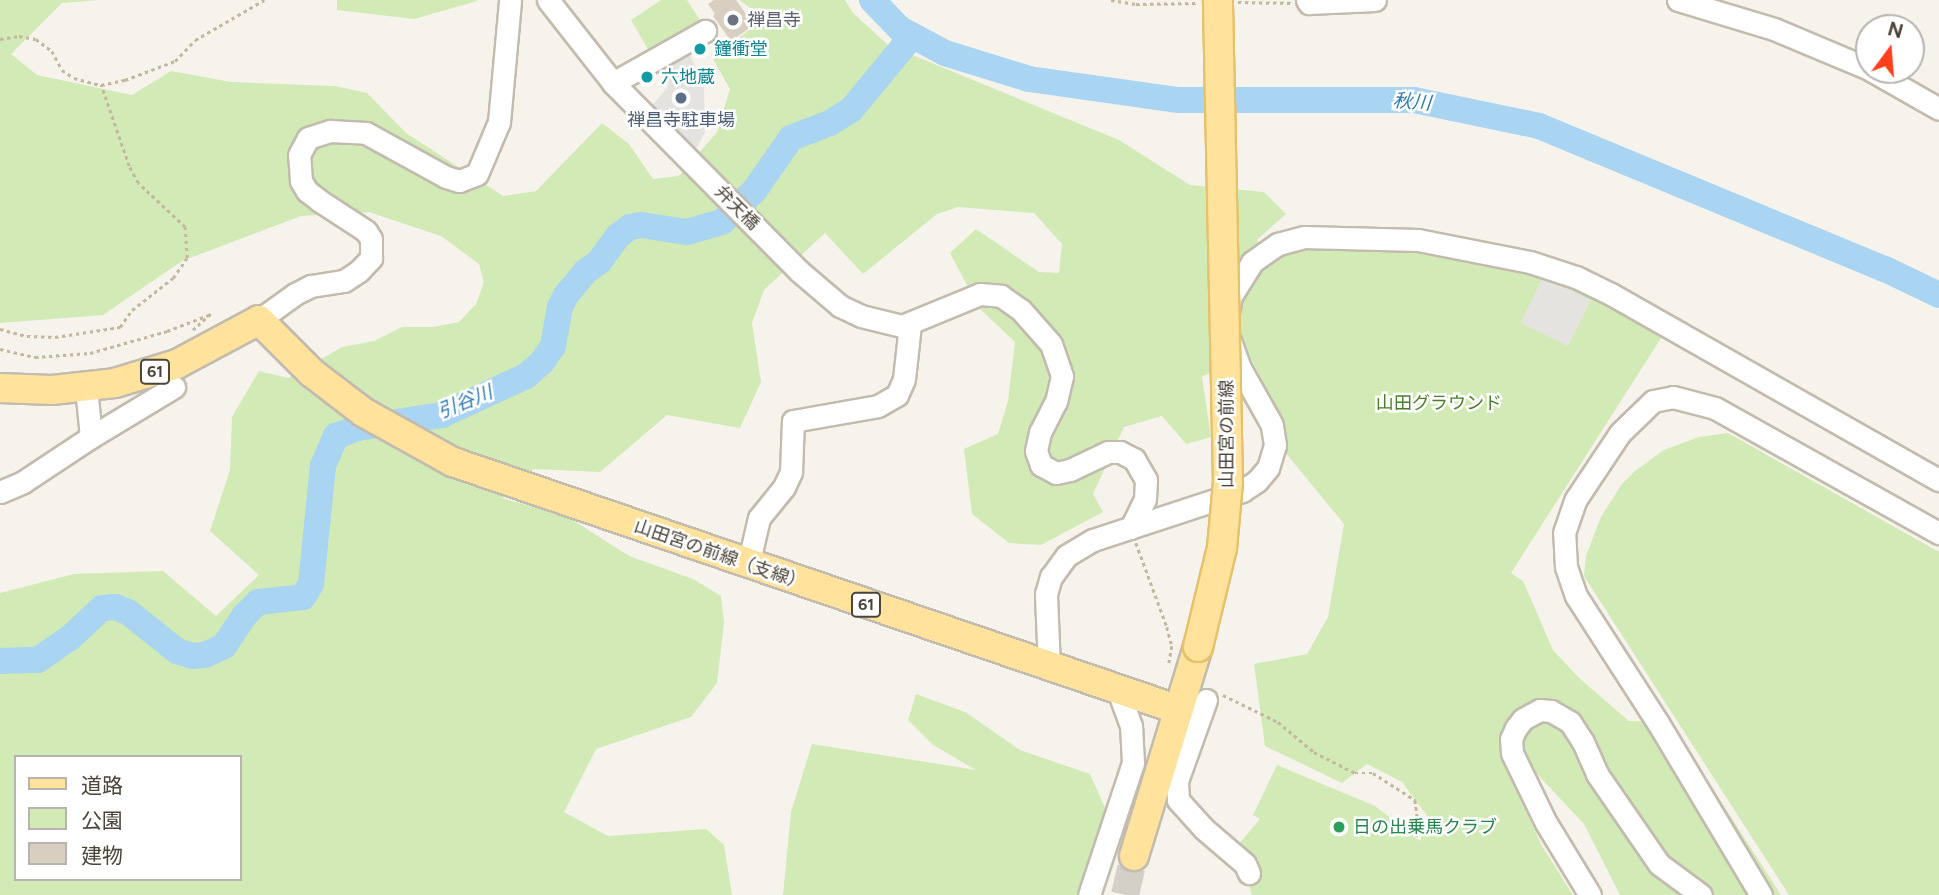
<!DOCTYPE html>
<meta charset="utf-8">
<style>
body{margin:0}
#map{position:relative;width:1939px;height:895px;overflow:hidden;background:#f6f3ec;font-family:Figtree,"Noto Sans JP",sans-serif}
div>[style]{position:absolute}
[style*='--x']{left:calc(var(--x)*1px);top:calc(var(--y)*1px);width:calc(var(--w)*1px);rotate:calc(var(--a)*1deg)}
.green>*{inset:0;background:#d2eab5}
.parking>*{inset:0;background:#e5e3e0;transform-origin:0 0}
.river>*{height:26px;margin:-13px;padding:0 13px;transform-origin:13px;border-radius:13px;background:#a9d4f2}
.building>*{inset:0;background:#d8cfc1}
.major-tunnel>*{height:28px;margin-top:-14px;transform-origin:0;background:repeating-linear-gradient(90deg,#d4d0c8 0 28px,transparent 0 42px)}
.path>*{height:2.5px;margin-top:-1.25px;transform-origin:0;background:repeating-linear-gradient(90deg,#c4b79f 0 3.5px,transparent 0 7px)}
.roads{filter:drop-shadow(2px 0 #c2bbae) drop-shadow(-2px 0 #c2bbae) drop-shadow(0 2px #c2bbae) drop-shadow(0 -2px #c2bbae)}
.minor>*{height:21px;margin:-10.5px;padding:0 10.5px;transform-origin:10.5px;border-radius:10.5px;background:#fff}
.major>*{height:28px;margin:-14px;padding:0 14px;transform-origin:14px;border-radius:14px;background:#ffe39c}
.bridges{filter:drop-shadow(2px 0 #e6c16a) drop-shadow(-2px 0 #e6c16a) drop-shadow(0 2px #e6c16a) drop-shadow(0 -2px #e6c16a)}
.major-bridge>*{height:28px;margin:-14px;padding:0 14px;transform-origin:14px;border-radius:14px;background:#ffe39c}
.dots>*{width:19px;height:19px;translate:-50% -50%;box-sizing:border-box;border:4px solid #fff;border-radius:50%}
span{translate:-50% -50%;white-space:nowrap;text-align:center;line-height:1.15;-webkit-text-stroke:5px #fff;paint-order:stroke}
.shield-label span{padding:2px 5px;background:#fff;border:2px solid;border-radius:5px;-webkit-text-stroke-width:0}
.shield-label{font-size:16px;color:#4b4439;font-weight:700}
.worship-label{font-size:18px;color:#5b616d}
.left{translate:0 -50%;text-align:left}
.culture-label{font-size:18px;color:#0d838f}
.service-label{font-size:18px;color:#4e5e75}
.street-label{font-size:18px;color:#4b4439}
.park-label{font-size:18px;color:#4a7f2a}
.leisure-label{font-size:18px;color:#27864d}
.water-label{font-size:19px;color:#2e7ab2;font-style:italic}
.legend{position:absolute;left:14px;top:755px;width:228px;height:126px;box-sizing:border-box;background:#fff;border:2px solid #b7b4b0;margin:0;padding:9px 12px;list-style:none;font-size:21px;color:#4b4439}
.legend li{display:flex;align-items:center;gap:14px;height:35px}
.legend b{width:35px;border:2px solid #b7b4b0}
.north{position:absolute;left:1855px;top:14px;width:70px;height:70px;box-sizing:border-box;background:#fff;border:2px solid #b7b4b0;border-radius:50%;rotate:16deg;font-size:19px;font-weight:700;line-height:28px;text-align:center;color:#4b4439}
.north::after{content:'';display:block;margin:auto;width:24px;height:32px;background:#fc3f1d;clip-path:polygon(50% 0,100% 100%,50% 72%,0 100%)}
</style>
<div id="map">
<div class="green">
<i style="clip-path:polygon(evenodd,0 0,100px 0,62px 3px,11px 54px,37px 75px,132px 95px,171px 71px,231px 82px,335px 86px,367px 93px,406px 133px,503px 196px,536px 191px,602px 123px,629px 144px,653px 179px,679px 176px,717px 132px,730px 89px,713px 59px,764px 18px,739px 0,845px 0,853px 13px,888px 45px,1119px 140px,1190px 185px,1264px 192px,1286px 214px,1257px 240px,1271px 262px,1283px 253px,1302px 248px,1385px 246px,1447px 254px,1539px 272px,1588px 296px,1663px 335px,1511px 573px,1523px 581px,1553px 650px,1579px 678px,1629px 721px,1670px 722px,1781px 895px,1620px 895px,1584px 824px,1523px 759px,1510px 759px,1517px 791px,1542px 846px,1573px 895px,1252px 895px,1238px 845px,1260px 819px,1253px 815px,1277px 765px,1375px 806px,1420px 841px,1428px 817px,1402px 782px,1367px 764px,1342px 783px,1265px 746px,1254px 664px,1307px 654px,1328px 617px,1344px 524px,1285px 452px,1284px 423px,1247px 351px,1202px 377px,1211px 437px,1186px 444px,1162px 416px,1124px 427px,1093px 494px,1103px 512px,1041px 545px,1009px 543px,972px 514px,964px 449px,998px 434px,1008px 401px,1015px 342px,979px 308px,950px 253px,976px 229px,1039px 272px,1059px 273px,1062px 244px,1034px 213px,958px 207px,937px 214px,863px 274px,825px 233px,764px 290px,752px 323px,761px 382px,740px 428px,667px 415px,600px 472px,534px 469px,502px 498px,568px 517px,629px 556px,693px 579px,721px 596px,724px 623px,717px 683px,691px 717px,596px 749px,564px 812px,608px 836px,706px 829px,724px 845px,732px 895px,0 895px,0 593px,74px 574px,163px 571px,216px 616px,259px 575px,210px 531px,230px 470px,232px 417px,259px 371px,288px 378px,342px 347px,374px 341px,402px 327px,433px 327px,459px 322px,476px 304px,484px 282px,479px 264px,441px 236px,369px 212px,301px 216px,182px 261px,103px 315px,0 323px,0 0,16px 757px,240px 757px,240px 879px,16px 879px,16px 757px)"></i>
<i style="clip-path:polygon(337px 0,477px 0,477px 1px,414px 19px,337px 10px)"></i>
<i style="clip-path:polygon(661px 0,687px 0,705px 28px,653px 58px,631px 20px)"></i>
<i style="clip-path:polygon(1728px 433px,1939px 552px,1939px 895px,1789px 895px,1584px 576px,1586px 556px,1601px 517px,1621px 485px,1635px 471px,1664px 450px,1699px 437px)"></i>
<i style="clip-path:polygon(916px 694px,965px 712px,1020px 750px,1090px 774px,1109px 817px,1093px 895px,783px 895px,791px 812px,812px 744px,976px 770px,933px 745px,908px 720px)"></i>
</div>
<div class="parking">
<i style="clip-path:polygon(686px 46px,704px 85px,705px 132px,693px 155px,650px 108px,667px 88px,672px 67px,670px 56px)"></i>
<i style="left:1543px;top:277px;width:53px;height:51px;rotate:26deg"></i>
</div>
<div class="river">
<i style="--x:872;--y:0;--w:40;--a:46"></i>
<i style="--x:900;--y:29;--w:51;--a:28.1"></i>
<i style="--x:945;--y:53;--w:88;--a:17.2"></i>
<i style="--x:1029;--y:79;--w:151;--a:8"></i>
<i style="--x:1179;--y:100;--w:235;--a:0"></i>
<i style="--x:1414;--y:100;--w:128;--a:11.7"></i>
<i style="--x:1539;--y:126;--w:374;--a:22.5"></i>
<i style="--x:1885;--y:269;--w:60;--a:25.7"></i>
<i style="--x:0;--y:661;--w:38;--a:-2"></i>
<i style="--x:38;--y:660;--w:39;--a:-35"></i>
<i style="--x:70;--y:638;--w:44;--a:-43.2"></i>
<i style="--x:102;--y:608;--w:13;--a:-4"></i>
<i style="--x:115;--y:607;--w:14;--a:21"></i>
<i style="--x:128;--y:612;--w:63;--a:38.5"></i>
<i style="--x:177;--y:651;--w:16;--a:18"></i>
<i style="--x:192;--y:656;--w:13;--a:-4"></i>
<i style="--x:205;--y:655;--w:21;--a:-25"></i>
<i style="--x:224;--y:646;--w:37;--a:-56"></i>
<i style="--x:245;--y:615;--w:18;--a:-45"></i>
<i style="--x:258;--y:602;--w:45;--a:-6.3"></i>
<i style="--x:303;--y:597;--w:15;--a:-58"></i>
<i style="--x:311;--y:584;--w:119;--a:-84.2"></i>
<i style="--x:323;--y:466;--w:33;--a:-67"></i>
<i style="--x:336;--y:436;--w:23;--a:-20"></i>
<i style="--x:358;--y:428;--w:85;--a:-8.8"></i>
<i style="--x:442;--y:415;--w:93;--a:-24.9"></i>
<i style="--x:526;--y:376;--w:21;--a:-41"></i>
<i style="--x:542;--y:362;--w:19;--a:-55"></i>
<i style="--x:553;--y:346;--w:40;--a:-80"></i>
<i style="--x:560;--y:307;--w:13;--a:-63"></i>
<i style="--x:566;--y:295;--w:30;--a:-50"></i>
<i style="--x:585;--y:272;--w:17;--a:-36"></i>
<i style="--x:599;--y:262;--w:32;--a:-54"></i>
<i style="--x:618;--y:236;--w:15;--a:-37"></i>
<i style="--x:630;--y:227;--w:11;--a:-10"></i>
<i style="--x:641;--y:225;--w:47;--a:8.7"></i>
<i style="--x:687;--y:232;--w:36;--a:-16"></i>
<i style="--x:722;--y:222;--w:45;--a:-44.1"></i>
<i style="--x:754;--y:191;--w:65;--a:-55.1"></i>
<i style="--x:791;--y:138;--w:42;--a:-21"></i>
<i style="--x:830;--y:123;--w:25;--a:-32"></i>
<i style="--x:851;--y:110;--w:96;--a:-50.5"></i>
</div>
<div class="building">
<i style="clip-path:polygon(714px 0,736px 0,754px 25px,731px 41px,713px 16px,715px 14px,708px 4px)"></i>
</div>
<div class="major-tunnel">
<i style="--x:1125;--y:895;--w:40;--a:-77"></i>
</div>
<div class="path">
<i style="--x:1111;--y:0;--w:25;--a:9"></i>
<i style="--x:1136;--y:4;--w:61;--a:-0.9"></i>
<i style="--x:1238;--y:2;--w:53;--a:1.1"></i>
<i style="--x:0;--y:39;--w:19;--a:-9"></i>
<i style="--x:19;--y:36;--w:17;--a:10"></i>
<i style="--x:36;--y:39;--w:20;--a:37"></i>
<i style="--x:52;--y:51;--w:21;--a:62"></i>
<i style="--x:62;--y:70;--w:14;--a:34"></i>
<i style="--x:74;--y:78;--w:28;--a:15"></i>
<i style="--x:101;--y:85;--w:25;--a:-12"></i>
<i style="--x:125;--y:80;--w:53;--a:-20.8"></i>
<i style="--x:175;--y:61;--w:29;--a:-46"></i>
<i style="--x:195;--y:40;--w:80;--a:-30.1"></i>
<i style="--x:0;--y:329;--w:28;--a:15"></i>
<i style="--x:27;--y:336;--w:28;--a:2"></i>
<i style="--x:55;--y:337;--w:66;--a:-8.7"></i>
<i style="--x:120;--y:327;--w:21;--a:-55"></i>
<i style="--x:132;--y:310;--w:52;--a:-38"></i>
<i style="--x:173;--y:278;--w:24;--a:-55"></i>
<i style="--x:187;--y:258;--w:31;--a:-94"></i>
<i style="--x:185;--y:227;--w:64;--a:-136.9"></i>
<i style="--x:138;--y:183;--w:19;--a:-118"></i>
<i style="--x:129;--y:166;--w:86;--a:-109.1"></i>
<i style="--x:0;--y:349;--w:36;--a:13"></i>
<i style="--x:35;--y:357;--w:55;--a:-4.2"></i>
<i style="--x:90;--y:353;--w:80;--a:-15.9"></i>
<i style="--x:167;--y:331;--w:47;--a:-21.1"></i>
<i style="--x:211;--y:314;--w:24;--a:138"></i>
<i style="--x:1136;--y:543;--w:90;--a:69.7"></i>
<i style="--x:1167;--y:627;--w:20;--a:75"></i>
<i style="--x:1172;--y:646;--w:17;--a:100"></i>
<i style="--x:1223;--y:695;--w:61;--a:26.1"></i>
<i style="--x:1278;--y:722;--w:47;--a:39.8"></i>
<i style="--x:1314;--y:752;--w:46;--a:27.1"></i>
<i style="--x:1355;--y:773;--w:18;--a:0"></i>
<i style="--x:1373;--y:773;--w:50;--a:32.7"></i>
<i style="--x:1415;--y:800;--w:27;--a:82"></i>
<i style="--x:1419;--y:827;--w:11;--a:105"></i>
</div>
<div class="roads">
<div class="minor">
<i style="--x:548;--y:0;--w:105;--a:51.9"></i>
<i style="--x:613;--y:83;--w:264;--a:45.3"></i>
<i style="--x:799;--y:271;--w:54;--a:40.5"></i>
<i style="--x:840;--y:306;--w:23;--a:25"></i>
<i style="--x:861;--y:316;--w:42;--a:13.7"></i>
<i style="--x:902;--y:326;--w:84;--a:-22.3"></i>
<i style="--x:980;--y:294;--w:21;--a:5"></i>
<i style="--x:1001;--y:296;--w:24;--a:35"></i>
<i style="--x:1021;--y:310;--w:45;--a:48.6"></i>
<i style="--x:1051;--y:344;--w:34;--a:71"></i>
<i style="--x:1062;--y:376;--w:26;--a:103"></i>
<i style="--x:1056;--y:401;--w:35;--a:117"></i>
<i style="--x:1040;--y:432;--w:19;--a:102"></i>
<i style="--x:1036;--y:451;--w:15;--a:70"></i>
<i style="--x:1041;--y:465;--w:17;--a:28"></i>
<i style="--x:1056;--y:473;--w:14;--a:-12"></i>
<i style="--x:1070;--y:470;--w:42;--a:-25.3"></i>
<i style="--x:1108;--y:452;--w:12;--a:0"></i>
<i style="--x:1120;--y:452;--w:16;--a:27"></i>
<i style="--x:1134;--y:459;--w:24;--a:60"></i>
<i style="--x:1146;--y:480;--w:19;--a:93"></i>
<i style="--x:1145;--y:499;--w:32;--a:116"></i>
<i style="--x:1307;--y:0;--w:4;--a:56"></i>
<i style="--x:1309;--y:3;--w:66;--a:-2.6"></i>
<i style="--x:1678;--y:0;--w:100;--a:16.8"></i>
<i style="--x:1774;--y:29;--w:103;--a:22.8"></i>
<i style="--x:1871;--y:70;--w:78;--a:29.8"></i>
<i style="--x:613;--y:83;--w:106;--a:-29.5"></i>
<i style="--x:1229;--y:308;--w:12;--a:-81"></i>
<i style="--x:1231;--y:296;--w:40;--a:-58"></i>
<i style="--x:1252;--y:262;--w:32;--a:-35"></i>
<i style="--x:1278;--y:244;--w:27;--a:-15"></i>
<i style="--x:1304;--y:237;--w:114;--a:1.5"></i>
<i style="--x:1418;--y:240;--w:114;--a:11.1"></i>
<i style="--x:1530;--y:262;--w:48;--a:18.1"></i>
<i style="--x:1576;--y:277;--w:39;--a:26"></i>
<i style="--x:1611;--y:294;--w:377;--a:29.6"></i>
<i style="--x:259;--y:320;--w:44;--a:-35.8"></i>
<i style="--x:295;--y:294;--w:18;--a:-27"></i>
<i style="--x:311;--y:286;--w:33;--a:-9"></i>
<i style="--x:344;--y:281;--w:18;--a:-34"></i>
<i style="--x:359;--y:271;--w:18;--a:-47"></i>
<i style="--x:371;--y:258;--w:19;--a:-90"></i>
<i style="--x:371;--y:239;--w:9;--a:-122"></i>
<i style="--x:366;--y:231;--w:55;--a:-146.9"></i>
<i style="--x:320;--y:201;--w:16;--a:-142"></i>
<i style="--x:307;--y:191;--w:12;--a:-121"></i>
<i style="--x:301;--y:181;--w:26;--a:-94"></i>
<i style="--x:299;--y:155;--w:19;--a:-62"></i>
<i style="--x:308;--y:138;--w:23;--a:-18"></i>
<i style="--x:330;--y:131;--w:36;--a:3"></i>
<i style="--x:366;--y:133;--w:91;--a:28.8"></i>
<i style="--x:446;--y:177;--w:14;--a:17"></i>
<i style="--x:459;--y:181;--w:19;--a:-21"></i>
<i style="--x:477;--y:174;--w:56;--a:-67.1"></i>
<i style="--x:499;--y:122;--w:122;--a:-84.8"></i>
<i style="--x:91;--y:437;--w:97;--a:-31.1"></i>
<i style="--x:0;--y:492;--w:25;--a:-23"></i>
<i style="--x:23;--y:482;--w:82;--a:-33.5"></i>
<i style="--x:91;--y:437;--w:49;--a:-95.8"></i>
<i style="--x:748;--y:565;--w:48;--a:-76.8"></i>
<i style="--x:759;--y:518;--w:40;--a:-51"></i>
<i style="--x:784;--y:487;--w:17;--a:-65"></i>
<i style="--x:791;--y:472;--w:51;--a:-87.8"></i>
<i style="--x:793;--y:421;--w:86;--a:-10"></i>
<i style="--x:878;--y:406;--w:22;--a:-30"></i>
<i style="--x:897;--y:395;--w:17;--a:-66"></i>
<i style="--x:904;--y:379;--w:54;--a:-83.7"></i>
<i style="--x:1049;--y:667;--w:73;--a:-92.4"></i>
<i style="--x:1046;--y:594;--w:18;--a:-74"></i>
<i style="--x:1051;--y:577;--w:26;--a:-54"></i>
<i style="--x:1066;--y:556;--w:31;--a:-31"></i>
<i style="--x:1093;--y:540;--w:157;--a:-18.2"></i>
<i style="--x:1242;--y:491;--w:18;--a:-34"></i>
<i style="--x:1257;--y:481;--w:17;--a:-50"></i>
<i style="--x:1268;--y:468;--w:24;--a:-73"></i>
<i style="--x:1275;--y:445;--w:20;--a:-99"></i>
<i style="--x:1272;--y:425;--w:65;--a:-119.3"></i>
<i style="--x:1240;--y:368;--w:30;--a:-110"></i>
<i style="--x:1206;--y:700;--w:86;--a:109.7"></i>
<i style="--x:1177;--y:781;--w:19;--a:87"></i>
<i style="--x:1178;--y:800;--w:38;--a:48"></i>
<i style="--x:1203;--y:828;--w:55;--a:40.6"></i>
<i style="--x:1245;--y:864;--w:10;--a:66"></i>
<i style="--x:1089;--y:895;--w:139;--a:-71.6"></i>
<i style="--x:1133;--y:763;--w:37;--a:-93"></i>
<i style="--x:1131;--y:726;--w:38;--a:-110"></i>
<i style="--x:1590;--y:895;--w:84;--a:-121.4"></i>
<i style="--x:1546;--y:823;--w:78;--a:-115.9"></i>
<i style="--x:1512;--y:753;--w:14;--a:-94"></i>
<i style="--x:1511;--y:739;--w:12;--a:-66"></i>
<i style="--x:1516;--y:728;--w:11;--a:-52"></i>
<i style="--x:1523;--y:719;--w:19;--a:-28"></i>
<i style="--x:1540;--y:710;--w:11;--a:5"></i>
<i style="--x:1551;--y:711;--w:22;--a:30"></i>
<i style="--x:1570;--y:722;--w:24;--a:57"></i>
<i style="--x:1583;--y:742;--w:35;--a:66"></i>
<i style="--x:1597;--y:774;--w:109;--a:55.4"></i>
<i style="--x:1659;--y:864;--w:52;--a:36.4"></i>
<i style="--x:1761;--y:895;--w:200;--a:-120.9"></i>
<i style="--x:1658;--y:723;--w:151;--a:-122.8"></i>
<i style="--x:1576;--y:596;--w:31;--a:-109"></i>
<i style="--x:1566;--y:567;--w:34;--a:-93"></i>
<i style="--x:1564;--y:533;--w:36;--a:-71"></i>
<i style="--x:1576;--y:499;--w:79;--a:-56.3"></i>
<i style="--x:1620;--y:433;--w:46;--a:-44.1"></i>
<i style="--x:1653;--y:401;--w:20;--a:-11"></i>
<i style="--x:1673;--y:397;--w:43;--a:14.7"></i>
<i style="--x:1715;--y:408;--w:257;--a:29.2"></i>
</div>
<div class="major">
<i style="--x:0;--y:388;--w:52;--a:2.2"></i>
<i style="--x:52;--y:390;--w:63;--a:-6.3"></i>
<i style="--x:115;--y:383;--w:65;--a:-17"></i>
<i style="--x:177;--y:364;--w:93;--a:-28.2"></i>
<i style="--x:259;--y:320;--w:75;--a:45"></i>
<i style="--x:312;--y:373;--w:64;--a:37.4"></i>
<i style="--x:363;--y:412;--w:103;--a:29.1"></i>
<i style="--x:453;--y:462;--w:767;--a:18.86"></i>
<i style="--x:1134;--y:856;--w:219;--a:-73"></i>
</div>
</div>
<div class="bridges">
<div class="major-bridge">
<i style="--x:1198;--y:647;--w:102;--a:-76.4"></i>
<i style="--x:1222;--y:548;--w:66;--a:-84.8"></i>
<i style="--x:1228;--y:482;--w:482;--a:-91.2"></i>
</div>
</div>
<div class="dots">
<i style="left:733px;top:20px;background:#6b7280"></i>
<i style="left:700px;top:49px;background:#0f9aa8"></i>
<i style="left:647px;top:77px;background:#0f9aa8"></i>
<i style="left:681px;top:98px;background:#5c6f8a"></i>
<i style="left:1339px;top:827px;background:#2e9e5b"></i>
</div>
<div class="shield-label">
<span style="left:155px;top:372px">61</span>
<span style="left:866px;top:605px">61</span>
</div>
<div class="worship-label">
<span class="left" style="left:747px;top:20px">禅昌寺</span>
</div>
<div class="culture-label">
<span class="left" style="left:714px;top:49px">鐘衝堂</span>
<span class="left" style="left:661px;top:77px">六地蔵</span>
</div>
<div class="service-label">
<span style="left:681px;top:120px">禅昌寺駐車場</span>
</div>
<div class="street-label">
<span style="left:737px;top:208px;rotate:45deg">弁天橋</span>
<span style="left:1227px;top:434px;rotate:-90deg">山田宮の前線</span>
<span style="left:720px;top:555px;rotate:19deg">山田宮の前線（支線）</span>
</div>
<div class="park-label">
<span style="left:1439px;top:403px">山田グラウンド</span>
</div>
<div class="leisure-label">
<span class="left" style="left:1353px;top:827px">日の出乗馬クラブ</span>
</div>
<div class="water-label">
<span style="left:1412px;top:102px;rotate:5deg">秋川</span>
<span style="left:465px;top:402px;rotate:-22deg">引谷川</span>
</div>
<ul class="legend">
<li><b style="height:9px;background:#ffe39c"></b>道路</li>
<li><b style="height:19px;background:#d2eab5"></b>公園</li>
<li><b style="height:19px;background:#d8cfc1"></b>建物</li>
</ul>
<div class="north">N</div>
</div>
